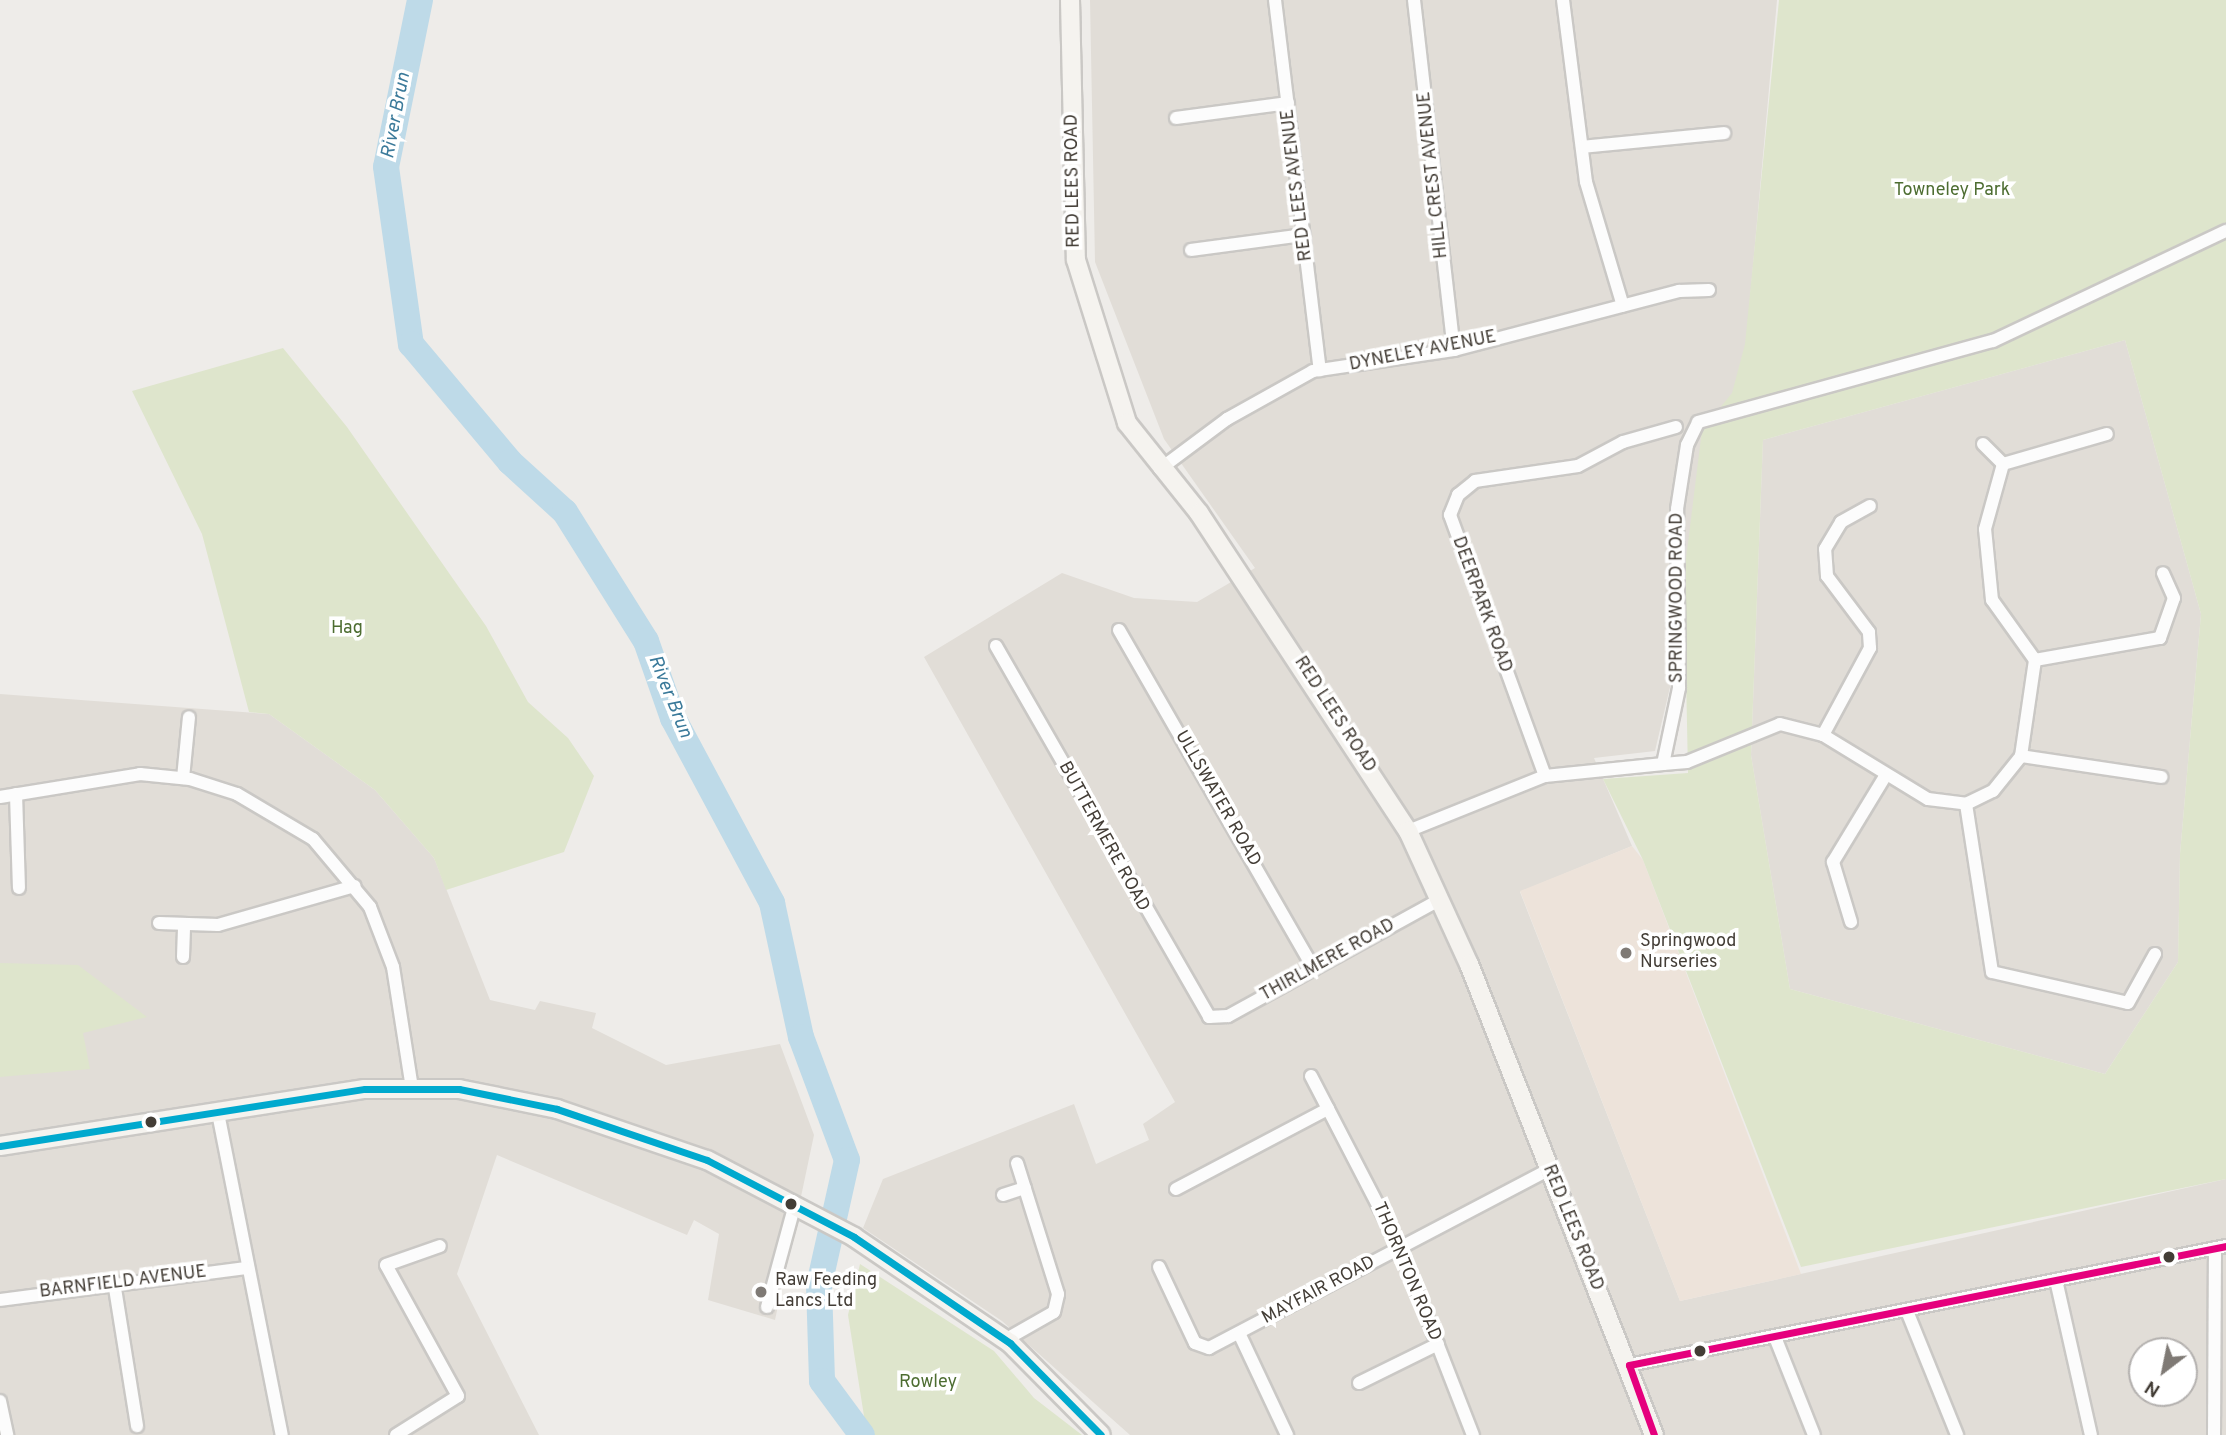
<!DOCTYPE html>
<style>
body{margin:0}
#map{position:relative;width:2226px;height:1435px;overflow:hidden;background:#eeece9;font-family:Overpass,sans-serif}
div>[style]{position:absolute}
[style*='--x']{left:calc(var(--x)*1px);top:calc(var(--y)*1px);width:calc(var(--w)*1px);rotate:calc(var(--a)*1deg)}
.residential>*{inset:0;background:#e1ddd7}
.commercial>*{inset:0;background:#ede3da}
.green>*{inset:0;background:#dee5cc}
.stream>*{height:4.5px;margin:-2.25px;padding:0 2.25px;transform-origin:2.25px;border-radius:2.25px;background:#bedae8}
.river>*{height:26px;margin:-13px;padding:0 13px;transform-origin:13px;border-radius:13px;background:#bedae8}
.roads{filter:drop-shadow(2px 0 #cac8c5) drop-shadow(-2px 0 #cac8c5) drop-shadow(0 2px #cac8c5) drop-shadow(0 -2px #cac8c5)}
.street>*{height:12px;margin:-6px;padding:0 6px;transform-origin:6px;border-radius:6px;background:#fcfcfc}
.secondary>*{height:18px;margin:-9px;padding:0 9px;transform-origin:9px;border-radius:9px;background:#f5f3ef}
.bus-1>*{height:7px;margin:-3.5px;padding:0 3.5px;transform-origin:3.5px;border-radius:3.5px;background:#00a9ce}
.bus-2>*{height:7px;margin:-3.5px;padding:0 3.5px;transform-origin:3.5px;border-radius:3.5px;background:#e5007d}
.dots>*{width:19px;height:19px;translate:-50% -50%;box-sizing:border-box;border:4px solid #fff;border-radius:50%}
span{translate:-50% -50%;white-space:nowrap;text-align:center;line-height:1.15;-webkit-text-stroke:7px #fff;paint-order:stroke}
.street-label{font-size:18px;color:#433d36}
.park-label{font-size:18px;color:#4d6d31}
.poi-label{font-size:18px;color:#433d36}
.left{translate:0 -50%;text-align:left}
.water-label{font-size:19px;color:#3b7a9a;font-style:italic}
.north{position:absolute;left:2128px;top:1337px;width:70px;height:70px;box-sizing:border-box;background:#fff;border:2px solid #b4b1af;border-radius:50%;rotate:212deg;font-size:19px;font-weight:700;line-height:28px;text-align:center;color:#433d36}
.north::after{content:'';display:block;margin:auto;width:24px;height:32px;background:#7f7a75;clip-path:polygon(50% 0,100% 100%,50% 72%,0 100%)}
</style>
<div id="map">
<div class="residential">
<i style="clip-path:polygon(evenodd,1090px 0,1777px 0,1743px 377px,1655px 751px,1594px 758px,1632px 846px,1520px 892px,1680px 1301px,2226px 1179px,2226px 1435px,1130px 1435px,1002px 1321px,863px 1228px,883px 1179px,1074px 1104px,1096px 1164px,1149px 1140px,1143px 1124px,1175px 1102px,924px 657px,1062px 573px,1134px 598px,1197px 602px,1255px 568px,1164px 439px,1095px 262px,1090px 0,2142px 1351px,2184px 1351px,2184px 1393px,2142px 1393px,2142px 1351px)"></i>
<i style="clip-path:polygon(2125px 340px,2201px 614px,2180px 854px,2178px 962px,2105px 1074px,1790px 989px,1751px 755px,1763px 440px)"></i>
<i style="clip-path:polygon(0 694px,269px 714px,375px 790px,434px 858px,490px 1000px,535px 1010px,540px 1001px,596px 1013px,592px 1028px,666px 1065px,780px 1044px,814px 1135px,775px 1320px,708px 1300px,719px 1234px,694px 1220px,687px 1235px,497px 1155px,457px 1274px,539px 1435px,0 1435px)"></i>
</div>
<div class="commercial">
<i style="clip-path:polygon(1632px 846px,1643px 860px,1801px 1274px,1680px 1301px,1520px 891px)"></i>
</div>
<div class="green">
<i style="clip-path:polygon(evenodd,1779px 0,2226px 0,2226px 1179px,1801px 1267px,1643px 860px,1603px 779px,1688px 773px,1684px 575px,1702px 430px,1732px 393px,1745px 344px,1779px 0,2125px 340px,2201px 614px,2180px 854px,2178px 962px,2105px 1074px,1790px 989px,1751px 755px,1763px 440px,2125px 340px)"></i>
<i style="clip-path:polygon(283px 348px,347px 427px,486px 626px,528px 702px,568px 738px,594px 776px,564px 852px,446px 890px,434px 858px,375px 790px,269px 714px,249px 712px,202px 534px,132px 391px)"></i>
<i style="clip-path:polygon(0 963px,78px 965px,147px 1017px,83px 1033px,90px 1069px,0 1077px)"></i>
<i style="clip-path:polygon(860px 1264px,994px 1351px,1034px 1398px,1082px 1435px,867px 1435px,848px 1315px)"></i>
</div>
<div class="stream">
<i style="--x:412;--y:0;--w:10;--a:53"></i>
</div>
<div class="river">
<i style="--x:420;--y:0;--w:170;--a:101.5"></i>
<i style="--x:386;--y:167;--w:179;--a:82"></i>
<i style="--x:411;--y:344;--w:154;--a:50"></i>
<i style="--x:510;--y:462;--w:74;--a:42.3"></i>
<i style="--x:565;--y:512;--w:152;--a:57.9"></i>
<i style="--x:646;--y:641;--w:82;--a:70.7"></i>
<i style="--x:673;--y:718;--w:210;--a:61.8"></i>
<i style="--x:772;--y:903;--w:137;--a:77.8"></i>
<i style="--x:801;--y:1037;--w:131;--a:69.5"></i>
<i style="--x:847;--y:1160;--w:128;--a:102.6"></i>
<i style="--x:819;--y:1285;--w:96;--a:88.2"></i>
<i style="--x:822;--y:1381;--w:67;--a:53.5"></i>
</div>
<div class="roads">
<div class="street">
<i style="--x:1275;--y:0;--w:373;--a:83.1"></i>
<i style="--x:1414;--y:0;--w:352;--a:83.5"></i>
<i style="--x:1563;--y:0;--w:183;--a:82.8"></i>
<i style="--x:1586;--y:182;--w:129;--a:73.4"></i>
<i style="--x:1176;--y:118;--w:113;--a:-7.6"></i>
<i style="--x:1582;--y:147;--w:143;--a:-5.6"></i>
<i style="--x:1191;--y:250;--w:114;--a:-7.6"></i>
<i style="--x:1983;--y:444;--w:28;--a:45"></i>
<i style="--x:2003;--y:464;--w:108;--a:-16.1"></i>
<i style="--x:1160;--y:469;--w:84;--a:-36.7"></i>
<i style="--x:1227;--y:419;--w:98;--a:-29.2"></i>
<i style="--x:1313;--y:371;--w:143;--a:-8.5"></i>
<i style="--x:1454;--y:350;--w:233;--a:-14.7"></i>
<i style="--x:1679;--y:291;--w:30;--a:-2"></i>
<i style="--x:1119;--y:630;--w:391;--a:60.1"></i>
<i style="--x:996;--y:646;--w:428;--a:60.1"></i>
<i style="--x:1209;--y:1017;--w:19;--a:-3"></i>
<i style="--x:1228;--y:1016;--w:239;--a:-28.8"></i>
<i style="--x:2035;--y:660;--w:127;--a:-10"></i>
<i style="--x:2160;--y:638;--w:42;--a:-70.7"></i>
<i style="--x:2174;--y:598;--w:27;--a:-114"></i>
<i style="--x:1823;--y:735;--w:99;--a:-61.6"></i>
<i style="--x:1870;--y:648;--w:16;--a:-94"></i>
<i style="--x:1869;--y:632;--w:70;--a:-126.9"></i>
<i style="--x:1827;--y:576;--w:27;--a:-94"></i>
<i style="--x:1825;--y:549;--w:31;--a:-59"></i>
<i style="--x:1841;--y:522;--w:33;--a:-29"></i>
<i style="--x:2021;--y:756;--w:142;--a:8.5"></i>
<i style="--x:1663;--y:764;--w:24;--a:-5"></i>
<i style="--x:1687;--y:762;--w:100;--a:-22.2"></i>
<i style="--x:1780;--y:724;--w:44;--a:14.3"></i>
<i style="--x:1823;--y:735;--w:123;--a:31.4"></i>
<i style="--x:1928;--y:799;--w:38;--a:7"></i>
<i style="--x:1966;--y:804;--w:30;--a:-26"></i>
<i style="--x:1993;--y:791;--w:45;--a:-51.3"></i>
<i style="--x:2021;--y:756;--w:97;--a:-81.7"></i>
<i style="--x:2035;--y:660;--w:74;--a:-125.6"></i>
<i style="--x:1992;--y:600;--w:71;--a:-95.6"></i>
<i style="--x:1985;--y:529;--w:67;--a:-74.5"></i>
<i style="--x:1545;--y:776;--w:278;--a:-110"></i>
<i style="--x:1450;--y:515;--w:22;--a:-68"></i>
<i style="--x:1458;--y:495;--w:22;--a:-39"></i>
<i style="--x:1475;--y:481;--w:104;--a:-8.3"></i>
<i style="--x:1578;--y:466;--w:51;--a:-28.1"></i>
<i style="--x:1623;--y:442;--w:55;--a:-15.8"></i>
<i style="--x:183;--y:778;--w:61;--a:-84.4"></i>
<i style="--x:16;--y:794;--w:94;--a:88.2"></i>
<i style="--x:0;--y:797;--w:142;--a:-9.3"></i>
<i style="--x:140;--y:774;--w:50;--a:5.7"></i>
<i style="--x:190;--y:779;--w:49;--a:17.7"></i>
<i style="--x:237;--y:794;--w:88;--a:30.6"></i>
<i style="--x:313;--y:839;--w:89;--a:50"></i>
<i style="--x:370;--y:907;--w:64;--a:69"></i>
<i style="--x:393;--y:967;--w:123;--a:81.1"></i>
<i style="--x:1966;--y:804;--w:170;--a:81.2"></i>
<i style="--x:1992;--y:972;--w:139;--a:12.8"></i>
<i style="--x:2128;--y:1003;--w:56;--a:-61.1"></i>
<i style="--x:1408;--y:831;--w:148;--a:-21.9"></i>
<i style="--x:1545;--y:776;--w:119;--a:-5.8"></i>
<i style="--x:1663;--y:764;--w:78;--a:-78.1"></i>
<i style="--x:1679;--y:688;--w:179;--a:-90.6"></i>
<i style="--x:1677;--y:509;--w:65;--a:-81.1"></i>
<i style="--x:1687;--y:445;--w:25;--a:-64"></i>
<i style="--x:1698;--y:422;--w:306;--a:-15.4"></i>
<i style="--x:1993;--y:341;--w:258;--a:-25.3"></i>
<i style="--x:1851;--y:922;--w:63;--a:-106.7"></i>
<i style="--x:1833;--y:862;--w:102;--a:-58.7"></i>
<i style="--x:159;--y:923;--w:59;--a:1.9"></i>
<i style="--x:218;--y:925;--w:142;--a:-15.9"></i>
<i style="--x:183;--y:957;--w:33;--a:-88"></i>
<i style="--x:1311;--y:1076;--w:194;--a:62.6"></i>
<i style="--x:1400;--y:1248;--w:201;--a:68.7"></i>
<i style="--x:218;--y:1113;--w:328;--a:78.8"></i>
<i style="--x:1176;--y:1189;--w:172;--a:-27.8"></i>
<i style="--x:1003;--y:1195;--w:23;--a:-18"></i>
<i style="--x:1159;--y:1267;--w:84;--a:64.7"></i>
<i style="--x:1195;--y:1343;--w:15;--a:20"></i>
<i style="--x:1209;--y:1348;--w:383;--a:-27.7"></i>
<i style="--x:2056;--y:1280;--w:159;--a:77.3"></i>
<i style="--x:114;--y:1282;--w:146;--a:80.9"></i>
<i style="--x:0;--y:1300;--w:248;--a:-7.4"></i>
<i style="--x:767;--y:1307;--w:107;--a:-74.8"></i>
<i style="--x:1907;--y:1311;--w:134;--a:68"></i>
<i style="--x:1239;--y:1333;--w:113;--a:64.8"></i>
<i style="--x:1775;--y:1337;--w:105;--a:68.3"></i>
<i style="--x:1005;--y:1340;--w:56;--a:-29.7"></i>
<i style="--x:1054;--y:1312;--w:18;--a:-77"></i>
<i style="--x:1058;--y:1294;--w:137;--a:-107.4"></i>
<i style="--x:1629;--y:1365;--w:609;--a:-11.27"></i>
<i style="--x:1359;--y:1383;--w:88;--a:-26.3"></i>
<i style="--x:0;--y:1401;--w:35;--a:78"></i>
<i style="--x:396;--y:1435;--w:73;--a:-32.2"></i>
<i style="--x:458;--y:1396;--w:149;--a:-118.8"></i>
<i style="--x:386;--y:1265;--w:57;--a:-19.4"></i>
<i style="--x:2214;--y:1435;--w:187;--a:-89.7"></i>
</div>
<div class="secondary">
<i style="--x:1070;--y:0;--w:260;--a:88.7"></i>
<i style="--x:1076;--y:260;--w:171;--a:72.6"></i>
<i style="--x:1127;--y:423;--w:115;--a:51.3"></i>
<i style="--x:1199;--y:513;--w:381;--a:56.7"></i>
<i style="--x:1408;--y:831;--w:146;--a:65.4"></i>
<i style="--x:1469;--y:964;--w:506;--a:68.56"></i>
<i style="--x:0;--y:1146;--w:369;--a:-8.9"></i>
<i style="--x:365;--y:1089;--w:94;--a:0"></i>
<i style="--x:459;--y:1089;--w:100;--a:11.5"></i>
<i style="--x:557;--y:1109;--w:158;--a:18.8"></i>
<i style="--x:707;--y:1160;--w:166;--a:27.6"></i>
<i style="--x:854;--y:1237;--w:189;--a:34.2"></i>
<i style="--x:1010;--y:1343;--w:129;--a:45.3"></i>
</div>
</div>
<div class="bus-1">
<i style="--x:0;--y:1146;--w:369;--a:-8.9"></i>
<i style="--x:365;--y:1089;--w:94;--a:0"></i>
<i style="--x:459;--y:1089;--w:100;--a:11.5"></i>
<i style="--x:557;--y:1109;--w:158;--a:18.8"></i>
<i style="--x:707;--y:1160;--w:166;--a:27.6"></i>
<i style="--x:854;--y:1237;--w:189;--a:34.2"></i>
<i style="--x:1010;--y:1343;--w:129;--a:45.3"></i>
</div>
<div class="bus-2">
<i style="--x:1629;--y:1365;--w:609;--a:-11.27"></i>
<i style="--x:1629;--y:1365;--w:74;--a:70.3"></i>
</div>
<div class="dots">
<i style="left:1626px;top:953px;background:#7f7a75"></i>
<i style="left:151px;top:1122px;background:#433d36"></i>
<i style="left:791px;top:1204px;background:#433d36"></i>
<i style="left:2169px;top:1257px;background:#433d36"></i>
<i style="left:761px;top:1292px;background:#7f7a75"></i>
<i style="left:1700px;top:1351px;background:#433d36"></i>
</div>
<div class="street-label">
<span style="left:1434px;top:175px;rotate:-96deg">HILL CREST AVENUE</span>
<span style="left:1074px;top:181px;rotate:-91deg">RED LEES ROAD</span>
<span style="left:1298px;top:185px;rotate:-97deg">RED LEES AVENUE</span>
<span style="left:1423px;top:352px;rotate:-11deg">DYNELEY AVENUE</span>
<span style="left:1678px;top:598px;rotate:-90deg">SPRINGWOOD ROAD</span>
<span style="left:1481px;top:605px;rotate:70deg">DEERPARK ROAD</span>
<span style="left:1334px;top:715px;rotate:57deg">RED LEES ROAD</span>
<span style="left:1217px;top:799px;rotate:60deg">ULLSWATER ROAD</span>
<span style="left:1103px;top:837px;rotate:61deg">BUTTERMERE ROAD</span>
<span style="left:1328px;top:961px;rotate:-29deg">THIRLMERE ROAD</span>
<span style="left:1572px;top:1228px;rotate:68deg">RED LEES ROAD</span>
<span style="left:1406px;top:1272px;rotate:67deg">THORNTON ROAD</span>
<span style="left:123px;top:1283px;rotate:-7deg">BARNFIELD AVENUE</span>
<span style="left:1319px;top:1291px;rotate:-28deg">MAYFAIR ROAD</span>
</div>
<div class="park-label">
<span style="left:1952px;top:191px">Towneley Park</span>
<span style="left:347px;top:629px">Hag</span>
<span style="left:928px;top:1383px">Rowley</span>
</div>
<div class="poi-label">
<span class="left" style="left:1640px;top:953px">Springwood<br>Nurseries</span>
<span class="left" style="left:775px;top:1292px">Raw Feeding<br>Lancs Ltd</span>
</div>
<div class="water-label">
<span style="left:397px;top:116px;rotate:-79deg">River Brun</span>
<span style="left:669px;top:697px;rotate:68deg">River Brun</span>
</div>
<div class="north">N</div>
</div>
